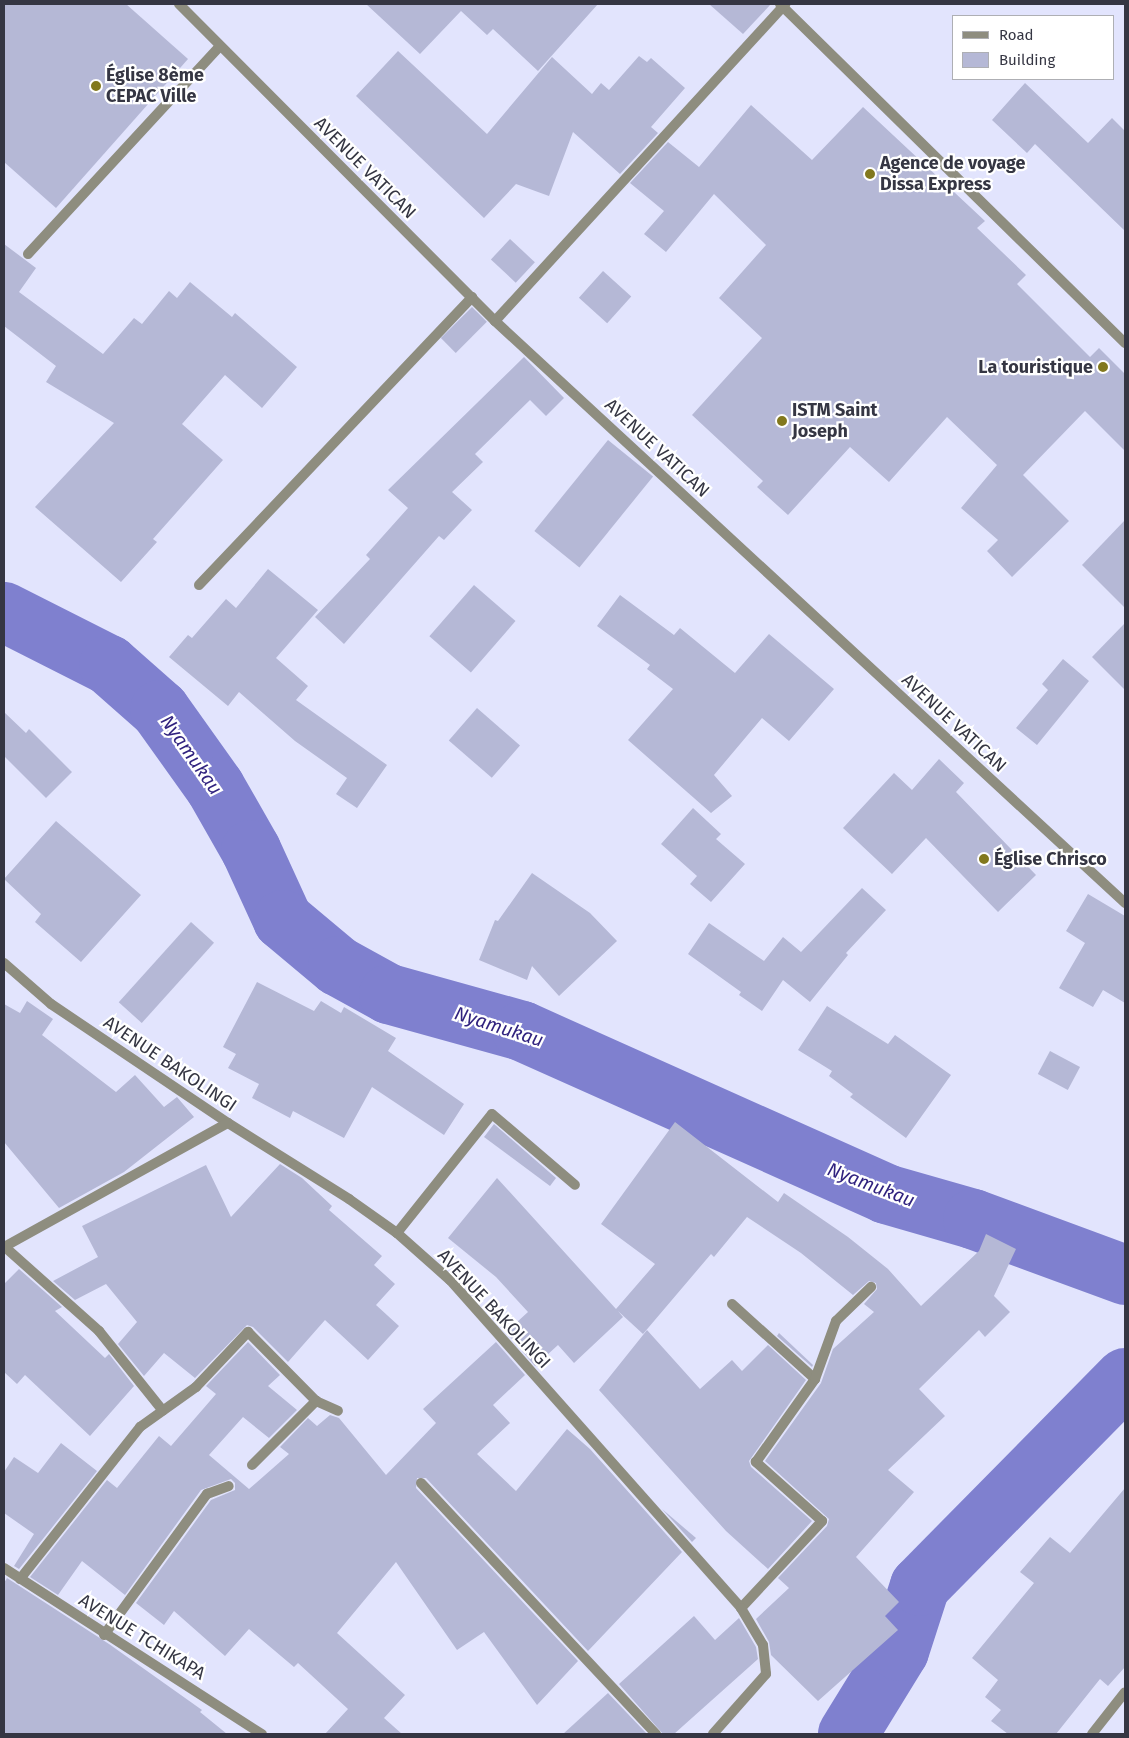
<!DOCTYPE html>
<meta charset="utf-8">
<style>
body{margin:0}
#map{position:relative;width:1129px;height:1738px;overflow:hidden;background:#e2e4fd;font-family:"Fira Sans",sans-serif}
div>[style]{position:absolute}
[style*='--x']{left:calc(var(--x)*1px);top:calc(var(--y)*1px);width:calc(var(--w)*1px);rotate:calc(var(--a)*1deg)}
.river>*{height:60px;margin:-30px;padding:0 30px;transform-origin:30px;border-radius:30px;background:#7f80cf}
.building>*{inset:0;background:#b5b8d6;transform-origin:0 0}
.lane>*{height:10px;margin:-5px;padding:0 5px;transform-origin:5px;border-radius:5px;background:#8e8d7f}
.street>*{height:10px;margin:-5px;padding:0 5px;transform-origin:5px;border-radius:5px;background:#8e8d7f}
.dots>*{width:14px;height:14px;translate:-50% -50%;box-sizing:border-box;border:2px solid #fff;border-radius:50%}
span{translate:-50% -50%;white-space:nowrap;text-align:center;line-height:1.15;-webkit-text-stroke:4.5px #fff;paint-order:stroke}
.poi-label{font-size:18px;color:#353643;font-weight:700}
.left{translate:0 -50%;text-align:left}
.right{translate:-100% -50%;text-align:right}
.street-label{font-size:18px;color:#353643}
.water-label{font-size:19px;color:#31237f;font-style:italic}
.frame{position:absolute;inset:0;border:5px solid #353643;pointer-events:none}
.legend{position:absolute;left:952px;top:15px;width:162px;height:65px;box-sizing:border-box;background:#fff;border:1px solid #aeafb4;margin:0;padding:6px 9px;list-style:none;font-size:15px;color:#353643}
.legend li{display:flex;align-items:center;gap:10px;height:25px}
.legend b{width:25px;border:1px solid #aeafb4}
</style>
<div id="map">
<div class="river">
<i style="--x:4;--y:612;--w:118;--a:26.8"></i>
<i style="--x:109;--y:665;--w:68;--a:41.4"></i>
<i style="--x:160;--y:710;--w:95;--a:54.5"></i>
<i style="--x:215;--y:787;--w:73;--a:60.3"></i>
<i style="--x:251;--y:850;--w:77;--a:65.4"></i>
<i style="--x:283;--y:920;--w:72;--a:39.9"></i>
<i style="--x:338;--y:966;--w:58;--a:28.8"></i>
<i style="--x:389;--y:994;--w:138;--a:15.5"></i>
<i style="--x:522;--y:1031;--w:399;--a:24.1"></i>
<i style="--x:886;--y:1194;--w:91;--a:16"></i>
<i style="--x:973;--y:1219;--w:162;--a:20.2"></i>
<i style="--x:848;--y:1734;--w:97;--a:-58.4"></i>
<i style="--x:899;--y:1651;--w:68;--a:-72.1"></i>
<i style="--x:920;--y:1586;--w:292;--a:-45.4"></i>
</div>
<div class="building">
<i style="clip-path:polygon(4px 4px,126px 4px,188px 59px,56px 208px,4px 162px)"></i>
<i style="clip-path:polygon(366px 4px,598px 4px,538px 71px,493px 29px,487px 35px,461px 11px,420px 54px)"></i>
<i style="clip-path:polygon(709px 4px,771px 4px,743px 34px)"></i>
<i style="clip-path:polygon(398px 51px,487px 134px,552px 57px,592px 94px,601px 83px,609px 90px,639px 56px,647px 62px,651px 58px,685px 88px,651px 127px,658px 133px,620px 174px,573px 132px,549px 196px,516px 184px,484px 218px,356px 96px)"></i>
<i style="clip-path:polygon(1025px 83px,1088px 143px,1112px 118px,1125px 131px,1125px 231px,1035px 144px,1027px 153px,992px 120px)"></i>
<i style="clip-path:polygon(751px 105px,812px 160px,863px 107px,985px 221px,977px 228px,1026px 275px,1017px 284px,1090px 357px,1099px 348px,1125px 374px,1125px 451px,1085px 411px,1023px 475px,1069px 521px,1012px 577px,987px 551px,998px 540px,961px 508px,997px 465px,947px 417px,889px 482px,850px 447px,788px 515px,757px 487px,763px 481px,692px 415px,762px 338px,719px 298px,766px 245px,714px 194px,666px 252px,644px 234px,664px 211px,630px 183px,668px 142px,699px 167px)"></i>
<i style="left:510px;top:239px;width:34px;height:28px;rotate:43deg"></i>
<i style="clip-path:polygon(4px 244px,36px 268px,19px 292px,103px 354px,134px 318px,142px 324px,169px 291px,177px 298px,190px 282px,232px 317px,235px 313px,297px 367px,262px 408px,225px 375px,182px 424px,223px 460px,153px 539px,157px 542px,121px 582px,35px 507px,114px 423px,46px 382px,56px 366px,4px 326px)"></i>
<i style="left:603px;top:271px;width:38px;height:36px;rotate:42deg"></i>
<i style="left:472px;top:307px;width:21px;height:44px;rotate:45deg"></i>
<i style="clip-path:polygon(524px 357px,564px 398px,546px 416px,530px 400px,475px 454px,483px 462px,452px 492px,472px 510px,444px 540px,439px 536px,344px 644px,315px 617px,370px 559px,366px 555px,408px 508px,388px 490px)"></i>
<i style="left:608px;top:440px;width:58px;height:117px;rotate:39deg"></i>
<i style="clip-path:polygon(1125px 520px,1125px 608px,1082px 565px)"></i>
<i style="clip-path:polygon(268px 569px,318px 610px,276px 658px,308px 686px,296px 700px,387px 765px,357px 808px,336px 794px,347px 778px,295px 741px,239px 692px,228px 706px,169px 657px,188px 635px,192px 638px,226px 599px,236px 608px)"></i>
<i style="left:474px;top:585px;width:55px;height:68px;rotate:41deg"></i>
<i style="clip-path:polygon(620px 595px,674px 635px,680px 628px,735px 673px,769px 634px,834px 689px,789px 741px,762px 718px,714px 775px,732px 796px,711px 813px,628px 740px,673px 689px,647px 669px,650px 665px,597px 626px)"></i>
<i style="clip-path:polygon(1125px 623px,1125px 690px,1092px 657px)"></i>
<i style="clip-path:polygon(1063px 659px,1089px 681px,1037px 745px,1016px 728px,1048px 690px,1042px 684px)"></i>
<i style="left:477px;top:708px;width:57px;height:43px;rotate:41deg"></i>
<i style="clip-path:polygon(4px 712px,26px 733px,29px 729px,72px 772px,46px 798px,4px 756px)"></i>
<i style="clip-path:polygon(939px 759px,964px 783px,956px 792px,1036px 875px,998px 912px,926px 838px,892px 874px,843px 828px,894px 773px,912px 790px)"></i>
<i style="clip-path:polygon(693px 808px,721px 834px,716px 839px,745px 864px,711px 902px,690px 884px,697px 876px,661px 844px)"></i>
<i style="clip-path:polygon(56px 821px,141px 895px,81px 962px,35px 922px,41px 914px,4px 879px)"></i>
<i style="clip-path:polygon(532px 873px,590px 913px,617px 941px,559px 996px,532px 966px,527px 980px,479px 960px,495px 920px,498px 921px)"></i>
<i style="clip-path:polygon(862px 888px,886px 910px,846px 953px,848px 955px,810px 1002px,783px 980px,762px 1011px,739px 995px,741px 992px,688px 954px,709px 923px,764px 961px,783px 937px,801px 952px)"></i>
<i style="clip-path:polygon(1088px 894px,1125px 916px,1125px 1003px,1103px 990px,1093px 1007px,1059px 988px,1085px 943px,1066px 931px)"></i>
<i style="left:191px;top:922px;width:31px;height:108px;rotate:42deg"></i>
<i style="clip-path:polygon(257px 982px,314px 1011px,321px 1001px,341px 1013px,344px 1007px,396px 1038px,388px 1051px,464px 1104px,444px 1135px,372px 1087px,344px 1138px,293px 1111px,290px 1118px,252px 1098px,259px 1084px,228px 1068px,236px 1054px,223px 1047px)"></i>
<i style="clip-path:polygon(27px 1001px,53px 1019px,42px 1035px,116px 1092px,135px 1075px,164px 1107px,177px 1097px,194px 1117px,124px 1172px,59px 1208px,4px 1142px,4px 1004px,20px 1013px)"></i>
<i style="clip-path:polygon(827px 1006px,888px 1044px,895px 1035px,951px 1075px,906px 1138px,850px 1097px,853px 1094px,829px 1076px,832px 1071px,798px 1050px)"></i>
<i style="left:1050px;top:1051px;width:34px;height:26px;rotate:28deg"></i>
<i style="clip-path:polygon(675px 1122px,778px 1202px,784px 1193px,848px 1237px,888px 1269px,921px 1306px,979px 1251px,986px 1234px,1016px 1249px,994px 1296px,1010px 1312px,985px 1337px,979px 1330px,919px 1389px,945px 1416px,888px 1470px,914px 1492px,856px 1557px,899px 1602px,885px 1616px,898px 1630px,818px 1701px,771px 1655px,769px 1642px,756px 1619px,789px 1588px,778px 1578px,827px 1526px,829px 1519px,765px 1461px,821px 1383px,833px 1349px,874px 1312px,864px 1304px,877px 1289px,876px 1283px,869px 1281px,853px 1295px,801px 1253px,747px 1217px,714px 1257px,711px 1254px,643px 1334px,618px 1311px,623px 1317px,574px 1363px,558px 1345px,535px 1366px,506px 1332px,528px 1312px,496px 1277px,448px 1238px,497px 1178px,616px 1309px,655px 1264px,601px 1224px)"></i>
<i style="clip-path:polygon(494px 1124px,556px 1178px,550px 1186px,484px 1137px)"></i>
<i style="clip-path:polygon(280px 1164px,302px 1178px,332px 1206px,329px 1210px,382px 1256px,374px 1265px,395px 1284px,376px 1305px,399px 1326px,368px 1360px,325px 1320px,288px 1362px,253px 1327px,247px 1325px,195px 1378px,164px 1353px,144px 1376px,118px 1344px,137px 1322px,106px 1284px,75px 1300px,53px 1281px,98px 1257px,82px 1226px,206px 1165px,231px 1217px)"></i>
<i style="clip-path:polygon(19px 1269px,62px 1307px,55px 1311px,105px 1358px,109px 1354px,134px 1386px,90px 1436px,25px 1375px,17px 1384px,4px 1372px,4px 1284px)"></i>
<i style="clip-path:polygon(647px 1330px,700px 1389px,732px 1360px,742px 1371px,768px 1345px,806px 1380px,749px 1461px,751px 1467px,812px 1521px,768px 1569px,726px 1531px,599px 1390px)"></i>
<i style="clip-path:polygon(779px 1333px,813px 1365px,812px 1367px,777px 1336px)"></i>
<i style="clip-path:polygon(248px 1342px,280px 1375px,268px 1386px,297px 1410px,269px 1438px,243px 1417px,209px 1455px,249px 1489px,289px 1454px,280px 1447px,308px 1418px,317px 1426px,330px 1415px,339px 1418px,386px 1475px,436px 1423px,423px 1409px,496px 1342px,525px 1375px,493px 1405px,510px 1423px,477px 1454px,516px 1491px,567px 1429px,590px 1449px,682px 1552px,588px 1651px,426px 1478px,417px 1478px,416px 1488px,578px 1661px,537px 1705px,484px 1632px,457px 1650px,396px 1562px,337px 1633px,405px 1695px,384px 1718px,402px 1734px,325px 1734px,348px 1709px,298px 1663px,294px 1667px,249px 1629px,225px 1656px,174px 1611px,164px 1625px,136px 1603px,211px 1500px,235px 1490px,235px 1483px,231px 1479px,201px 1490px,125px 1595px,82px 1561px,58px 1595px,30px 1577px,107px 1480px,117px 1488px,159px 1436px,171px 1446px,216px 1394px,206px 1386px)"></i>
<i style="clip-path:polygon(61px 1443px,97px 1471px,19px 1569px,14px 1566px,34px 1534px,4px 1513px,4px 1472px,14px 1457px,38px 1473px)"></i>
<i style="clip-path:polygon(1125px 1488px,1125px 1667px,1108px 1686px,1100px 1679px,1056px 1734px,1008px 1734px,991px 1721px,1001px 1710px,985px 1697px,998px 1680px,972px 1658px,1034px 1583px,1020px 1572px,1050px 1537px,1070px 1553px)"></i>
<i style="clip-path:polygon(662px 1509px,696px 1538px,692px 1542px)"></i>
<i style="clip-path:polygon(7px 1578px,109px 1644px,202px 1710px,200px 1712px,227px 1734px,4px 1734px,4px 1583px)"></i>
<i style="clip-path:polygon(694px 1616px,715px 1640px,739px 1618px,756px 1647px,758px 1659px,674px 1734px,663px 1734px,619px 1684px)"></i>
<i style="clip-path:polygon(608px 1693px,647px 1734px,563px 1734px)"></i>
</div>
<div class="lane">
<i style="--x:28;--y:254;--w:283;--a:-47.3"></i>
<i style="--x:397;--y:1233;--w:152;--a:-51.4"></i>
<i style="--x:492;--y:1114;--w:109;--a:40.5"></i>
<i style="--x:6;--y:1248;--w:125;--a:41.7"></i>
<i style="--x:99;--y:1331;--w:102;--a:51.3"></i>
<i style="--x:732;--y:1304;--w:112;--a:42.1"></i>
<i style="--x:252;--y:1465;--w:91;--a:-45"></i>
<i style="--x:421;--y:1483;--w:344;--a:46.9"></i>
<i style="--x:20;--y:1579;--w:194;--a:-51.7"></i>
<i style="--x:140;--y:1427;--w:69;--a:-35.5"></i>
<i style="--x:196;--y:1387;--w:76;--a:-46.6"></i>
<i style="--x:248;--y:1332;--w:97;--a:45.4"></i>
<i style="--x:316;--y:1401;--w:24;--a:24"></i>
<i style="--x:741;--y:1608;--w:119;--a:-47"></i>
<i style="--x:822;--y:1521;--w:89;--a:-138.2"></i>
<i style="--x:756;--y:1462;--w:102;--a:-54.6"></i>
<i style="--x:815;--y:1379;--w:62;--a:-70.1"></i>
<i style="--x:836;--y:1321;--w:49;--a:-44.2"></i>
<i style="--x:104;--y:1635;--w:175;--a:-53.9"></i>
<i style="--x:207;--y:1494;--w:23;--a:-20"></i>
</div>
<div class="street">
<i style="--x:179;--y:4;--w:448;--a:45.1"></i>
<i style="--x:495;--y:321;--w:858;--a:42.73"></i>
<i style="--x:780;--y:4;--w:484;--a:44.5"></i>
<i style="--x:495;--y:321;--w:430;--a:-47.5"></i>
<i style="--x:199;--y:585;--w:397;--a:-46.5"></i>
<i style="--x:4;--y:963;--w:62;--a:41.1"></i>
<i style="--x:51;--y:1004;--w:213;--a:33.9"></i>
<i style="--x:228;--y:1123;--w:143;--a:32.1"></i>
<i style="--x:349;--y:1199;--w:59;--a:35.3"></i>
<i style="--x:397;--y:1233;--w:71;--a:41.6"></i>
<i style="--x:450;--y:1280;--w:438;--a:48.4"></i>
<i style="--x:741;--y:1608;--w:43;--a:59.3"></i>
<i style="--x:763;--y:1645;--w:29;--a:84"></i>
<i style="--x:766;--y:1674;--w:80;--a:131.5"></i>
<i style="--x:4;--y:1247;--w:256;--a:-29"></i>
<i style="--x:4;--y:1568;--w:307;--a:32.8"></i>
<i style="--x:1092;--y:1734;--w:53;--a:-51.8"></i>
</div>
<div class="dots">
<i style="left:96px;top:86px;background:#82781d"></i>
<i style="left:870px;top:174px;background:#82781d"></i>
<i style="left:1103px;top:367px;background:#82781d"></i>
<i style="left:782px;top:421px;background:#82781d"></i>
<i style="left:984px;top:859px;background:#82781d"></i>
</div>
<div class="poi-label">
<span class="left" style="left:106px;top:86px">Église 8ème<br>CEPAC Ville</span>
<span class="left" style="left:880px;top:174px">Agence de voyage<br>Dissa Express</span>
<span class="right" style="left:1093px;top:367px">La touristique</span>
<span class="left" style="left:792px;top:421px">ISTM Saint<br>Joseph</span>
<span class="left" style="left:994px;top:859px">Église Chrisco</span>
</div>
<div class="street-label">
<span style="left:365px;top:168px;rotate:45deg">AVENUE VATICAN</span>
<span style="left:657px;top:448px;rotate:43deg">AVENUE VATICAN</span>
<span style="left:954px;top:723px;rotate:43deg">AVENUE VATICAN</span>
<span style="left:170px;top:1064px;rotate:34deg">AVENUE BAKOLINGI</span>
<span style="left:494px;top:1309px;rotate:47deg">AVENUE BAKOLINGI</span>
<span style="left:142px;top:1637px;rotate:32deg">AVENUE TCHIKAPA</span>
</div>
<div class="water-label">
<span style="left:191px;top:755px;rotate:55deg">Nyamukau</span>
<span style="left:499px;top:1027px;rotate:18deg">Nyamukau</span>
<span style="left:871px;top:1185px;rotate:21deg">Nyamukau</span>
</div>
<div class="frame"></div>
<ul class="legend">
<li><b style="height:6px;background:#8e8d7f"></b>Road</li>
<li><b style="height:14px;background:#b5b8d6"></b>Building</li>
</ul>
</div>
